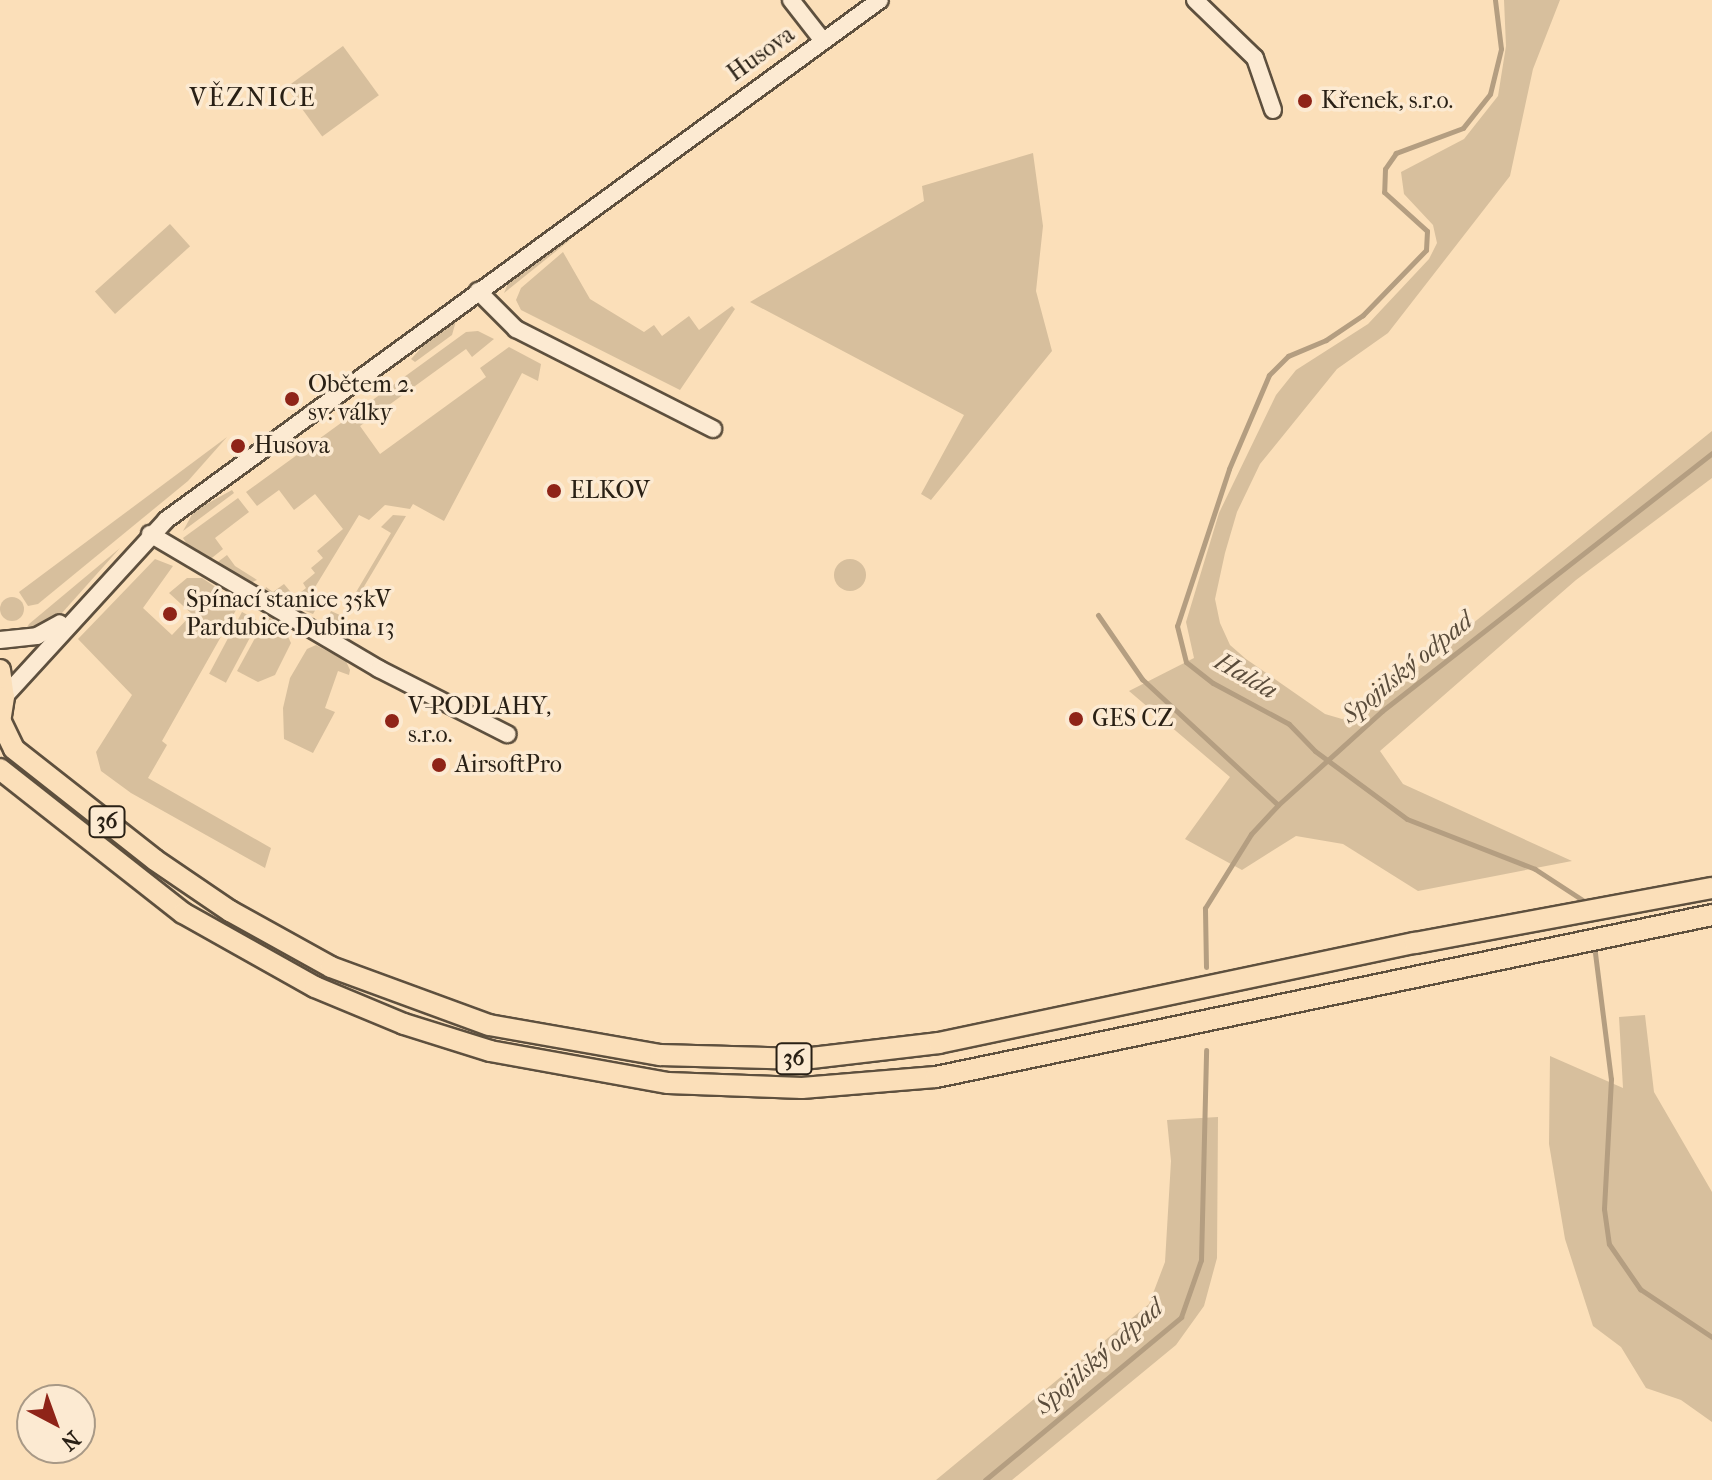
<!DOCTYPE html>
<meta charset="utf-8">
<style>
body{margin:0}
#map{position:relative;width:1712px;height:1480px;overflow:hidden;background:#fbdfb9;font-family:"IM FELL French Canon",serif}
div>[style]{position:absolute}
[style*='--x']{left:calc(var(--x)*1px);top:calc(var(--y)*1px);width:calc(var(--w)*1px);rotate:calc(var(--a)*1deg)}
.green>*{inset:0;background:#d7bf9d;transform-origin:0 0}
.round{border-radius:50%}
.stream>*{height:5px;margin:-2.5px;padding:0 2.5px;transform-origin:2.5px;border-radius:2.5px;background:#b49e81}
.roads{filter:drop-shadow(2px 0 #5e503e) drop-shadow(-2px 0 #5e503e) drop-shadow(0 2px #5e503e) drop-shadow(0 -2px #5e503e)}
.minor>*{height:16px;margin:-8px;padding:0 8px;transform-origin:8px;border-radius:8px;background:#fcead2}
.major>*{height:20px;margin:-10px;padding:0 10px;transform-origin:10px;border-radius:10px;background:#fbdfb9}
.dots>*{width:22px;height:22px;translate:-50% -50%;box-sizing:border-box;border:4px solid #fcead2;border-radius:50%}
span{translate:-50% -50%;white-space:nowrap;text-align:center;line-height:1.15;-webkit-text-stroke:7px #fcead2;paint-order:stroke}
.shield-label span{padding:2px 6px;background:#fcead2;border:2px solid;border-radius:6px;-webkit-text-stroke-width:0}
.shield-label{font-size:22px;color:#292015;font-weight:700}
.street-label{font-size:24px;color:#292015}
.poi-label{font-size:24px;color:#292015}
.left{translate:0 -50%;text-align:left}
.neighbourhood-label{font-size:26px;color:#292015;letter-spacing:2px}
.water-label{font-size:26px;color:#5a4c3b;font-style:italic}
.north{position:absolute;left:16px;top:1384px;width:80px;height:80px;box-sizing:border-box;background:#fcead2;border:2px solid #a89986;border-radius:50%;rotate:139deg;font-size:22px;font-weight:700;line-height:32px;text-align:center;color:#292015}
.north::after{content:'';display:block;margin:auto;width:28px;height:36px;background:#8f2418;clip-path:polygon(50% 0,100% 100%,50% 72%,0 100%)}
</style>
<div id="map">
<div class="green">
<i style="clip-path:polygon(1504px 0,1560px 0,1533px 69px,1510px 176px,1388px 333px,1337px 369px,1260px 464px,1237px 512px,1225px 553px,1215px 599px,1220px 623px,1230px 645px,1246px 659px,1325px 714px,1342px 719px,1360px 714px,1712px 431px,1712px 478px,1576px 580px,1380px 751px,1403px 784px,1572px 861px,1418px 891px,1343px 844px,1296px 836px,1242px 870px,1185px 839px,1230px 777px,1129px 691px,1194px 658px,1186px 622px,1219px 513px,1276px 395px,1296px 370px,1368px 324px,1429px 259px,1437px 243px,1433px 225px,1404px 194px,1401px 172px,1464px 139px,1498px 96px,1506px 46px)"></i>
<i style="left:343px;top:46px;width:61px;height:70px;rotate:54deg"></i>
<i style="clip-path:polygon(1033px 153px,1043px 226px,1036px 291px,1052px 351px,931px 500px,921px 494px,964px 415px,750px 302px,924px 201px,922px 186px)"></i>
<i style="left:170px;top:224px;width:30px;height:101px;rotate:48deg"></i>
<i style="clip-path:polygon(568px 237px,570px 240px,504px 293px,510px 279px)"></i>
<i style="clip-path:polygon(563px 252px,590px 299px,644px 332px,654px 325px,662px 336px,689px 316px,699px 330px,732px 306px,735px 309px,680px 390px,521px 310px,516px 300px,521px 288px)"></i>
<i style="clip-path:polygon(456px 321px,452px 335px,415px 362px,411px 359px,435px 333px)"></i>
<i style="clip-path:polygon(478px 331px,494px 339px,472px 357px,466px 349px,360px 426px,380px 454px,486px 377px,480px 368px,509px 347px,541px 364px,538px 381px,522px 373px,444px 521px,413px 504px,410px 509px,385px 505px,369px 520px,359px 515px,309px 597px,319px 604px,313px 614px,264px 594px,266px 587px,273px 592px,284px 584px,295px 597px,306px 588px,303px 583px,315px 573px,311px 568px,323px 558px,317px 551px,343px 529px,315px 494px,294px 510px,279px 490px,257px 506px,246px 492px,466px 332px)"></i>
<i style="clip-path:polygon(227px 437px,188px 481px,38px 604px,28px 606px,19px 592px)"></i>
<i style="clip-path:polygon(232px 490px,234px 493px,183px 531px,194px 511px)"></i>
<i style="clip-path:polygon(238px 498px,249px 512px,215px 538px,223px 549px,208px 561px,191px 550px,183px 538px)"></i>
<i style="clip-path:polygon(393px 515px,406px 516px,337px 632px,328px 617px,331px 611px,342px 616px,391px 533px,381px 527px)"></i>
<i style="clip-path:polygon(120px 548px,62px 613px,25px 631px,29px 624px)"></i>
<i style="clip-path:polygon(227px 555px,235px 566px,257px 580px,248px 584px,215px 564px)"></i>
<i style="clip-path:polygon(155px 559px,173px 566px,143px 608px,172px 635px,192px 614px,169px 593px,187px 578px,202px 578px,240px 603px,162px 741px,167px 745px,148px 778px,271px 848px,265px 868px,131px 793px,101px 771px,96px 752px,132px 695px,78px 639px)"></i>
<i class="round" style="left:834px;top:559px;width:32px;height:32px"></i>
<i class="round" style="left:0;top:597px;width:24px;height:24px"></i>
<i style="left:242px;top:612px;width:19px;height:70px;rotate:28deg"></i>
<i style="clip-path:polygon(267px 616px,283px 626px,291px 643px,275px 675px,258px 682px,237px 671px)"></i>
<i style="clip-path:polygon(316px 645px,346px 661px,350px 670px,349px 675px,338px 671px,325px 708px,335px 712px,313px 753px,284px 739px,283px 708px,290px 678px,307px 649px)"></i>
<i style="clip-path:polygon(1645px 1015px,1654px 1092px,1712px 1192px,1712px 1422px,1681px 1400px,1646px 1388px,1621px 1347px,1593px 1326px,1565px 1239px,1549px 1144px,1550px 1056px,1623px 1088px,1619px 1017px)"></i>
<i style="clip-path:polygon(1218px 1117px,1217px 1258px,1204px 1306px,1176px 1345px,1012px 1480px,936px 1480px,1149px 1304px,1165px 1262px,1171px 1161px,1167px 1120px)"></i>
</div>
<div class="stream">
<i style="--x:1495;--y:0;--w:49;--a:83"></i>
<i style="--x:1501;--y:49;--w:46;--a:103.7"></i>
<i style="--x:1490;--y:94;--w:43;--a:128.5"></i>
<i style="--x:1463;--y:128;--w:72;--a:159.5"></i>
<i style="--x:1396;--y:153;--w:19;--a:125"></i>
<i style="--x:1385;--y:169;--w:23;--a:92"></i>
<i style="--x:1384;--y:192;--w:58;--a:42.2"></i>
<i style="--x:1427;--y:231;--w:19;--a:93"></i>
<i style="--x:1426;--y:250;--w:91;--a:134.1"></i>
<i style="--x:1363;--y:315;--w:45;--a:146"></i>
<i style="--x:1326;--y:340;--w:41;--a:157.2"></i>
<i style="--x:1288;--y:356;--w:27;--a:135"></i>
<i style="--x:1269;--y:375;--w:102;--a:113.1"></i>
<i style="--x:1229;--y:469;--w:165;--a:108.3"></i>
<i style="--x:1177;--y:626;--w:37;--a:76"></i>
<i style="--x:1186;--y:662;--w:34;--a:38"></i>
<i style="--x:1213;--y:683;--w:86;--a:28.3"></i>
<i style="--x:1289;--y:724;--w:37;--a:46"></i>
<i style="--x:1315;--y:751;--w:114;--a:36.5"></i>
<i style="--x:1407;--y:819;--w:137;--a:21.3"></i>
<i style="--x:1535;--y:869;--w:59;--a:33.1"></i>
<i style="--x:1584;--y:901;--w:6;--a:72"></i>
<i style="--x:1098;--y:615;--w:78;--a:55.5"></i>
<i style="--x:1142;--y:679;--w:185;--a:42.8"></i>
<i style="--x:1594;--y:945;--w:135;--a:82.8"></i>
<i style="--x:1611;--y:1079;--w:130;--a:93.1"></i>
<i style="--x:1604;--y:1209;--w:35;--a:82"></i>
<i style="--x:1609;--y:1244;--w:55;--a:55.4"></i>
<i style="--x:1640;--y:1289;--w:87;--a:33.7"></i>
<i style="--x:1206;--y:967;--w:59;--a:-91"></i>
<i style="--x:1205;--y:908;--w:87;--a:-58.1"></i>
<i style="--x:1251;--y:834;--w:40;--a:-47"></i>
<i style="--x:1278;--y:805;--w:140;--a:-42.1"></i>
<i style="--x:1382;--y:711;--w:419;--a:-38"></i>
<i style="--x:985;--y:1480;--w:255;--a:-39.7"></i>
<i style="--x:1181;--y:1317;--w:60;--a:-70.7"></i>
<i style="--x:1201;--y:1260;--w:210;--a:-88.6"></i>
</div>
<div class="roads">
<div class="minor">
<i style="--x:791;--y:0;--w:52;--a:52"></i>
<i style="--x:1195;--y:0;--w:83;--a:44"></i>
<i style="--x:1255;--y:58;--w:55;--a:70.9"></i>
<i style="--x:478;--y:291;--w:54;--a:45"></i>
<i style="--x:516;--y:329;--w:221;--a:26.9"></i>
<i style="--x:150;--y:534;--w:266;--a:30.5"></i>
<i style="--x:379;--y:669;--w:144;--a:26.9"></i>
<i style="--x:0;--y:640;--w:37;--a:-6"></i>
<i style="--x:37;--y:636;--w:26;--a:-29"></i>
<i style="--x:4;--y:697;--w:240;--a:-47.5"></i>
<i style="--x:166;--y:520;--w:883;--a:-36.07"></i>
</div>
<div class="major">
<i style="--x:0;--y:670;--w:27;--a:82"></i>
<i style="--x:4;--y:697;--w:24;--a:99"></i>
<i style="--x:0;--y:720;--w:32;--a:64"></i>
<i style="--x:14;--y:749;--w:179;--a:38.2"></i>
<i style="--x:155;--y:860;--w:91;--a:34.2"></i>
<i style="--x:230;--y:911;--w:115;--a:29"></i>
<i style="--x:331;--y:967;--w:168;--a:20.2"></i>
<i style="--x:489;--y:1025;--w:174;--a:10"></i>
<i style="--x:660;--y:1055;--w:143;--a:1.6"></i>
<i style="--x:803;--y:1059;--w:137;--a:-6.7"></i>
<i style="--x:939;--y:1043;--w:486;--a:-11.9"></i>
<i style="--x:1415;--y:943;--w:302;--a:-10.5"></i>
<i style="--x:0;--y:769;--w:233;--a:38.2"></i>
<i style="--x:183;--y:913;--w:151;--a:29.3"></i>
<i style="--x:315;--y:987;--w:96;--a:22.6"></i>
<i style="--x:404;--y:1024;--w:90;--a:17.4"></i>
<i style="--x:490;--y:1051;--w:181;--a:10.2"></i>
<i style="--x:668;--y:1083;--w:134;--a:2.1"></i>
<i style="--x:802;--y:1088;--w:134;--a:-4.7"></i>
<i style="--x:936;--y:1077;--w:793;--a:-11.79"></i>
</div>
</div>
<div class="dots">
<i style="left:1305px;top:101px;background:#8f2418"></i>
<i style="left:292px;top:399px;background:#8f2418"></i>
<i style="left:238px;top:446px;background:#8f2418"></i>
<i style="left:554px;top:491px;background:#8f2418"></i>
<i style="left:170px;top:614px;background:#8f2418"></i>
<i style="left:1076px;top:719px;background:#8f2418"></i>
<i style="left:392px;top:721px;background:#8f2418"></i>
<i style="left:439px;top:765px;background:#8f2418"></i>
</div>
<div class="shield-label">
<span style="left:107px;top:822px">36</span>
<span style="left:794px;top:1059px">36</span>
</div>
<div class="street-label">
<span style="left:761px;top:54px;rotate:-36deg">Husova</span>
</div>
<div class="poi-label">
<span class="left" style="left:1321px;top:101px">Křenek, s.r.o.</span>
<span class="left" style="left:308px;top:399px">Obětem 2.<br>sv. války</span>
<span class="left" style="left:254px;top:446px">Husova</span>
<span class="left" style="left:570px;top:491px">ELKOV</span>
<span class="left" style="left:186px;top:614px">Spínací stanice 35kV<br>Pardubice Dubina 13</span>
<span class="left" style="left:408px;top:721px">V-PODLAHY,<br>s.r.o.</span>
<span class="left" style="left:1092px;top:719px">GES CZ</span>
<span class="left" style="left:455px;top:765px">AirsoftPro</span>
</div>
<div class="neighbourhood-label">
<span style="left:253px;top:98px">VĚZNICE</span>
</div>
<div class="water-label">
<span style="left:1407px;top:668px;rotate:-39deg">Spojilský odpad</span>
<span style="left:1246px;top:676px;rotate:30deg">Halda</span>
<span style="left:1099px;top:1357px;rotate:-41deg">Spojilský odpad</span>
</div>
<div class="north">N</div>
</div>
